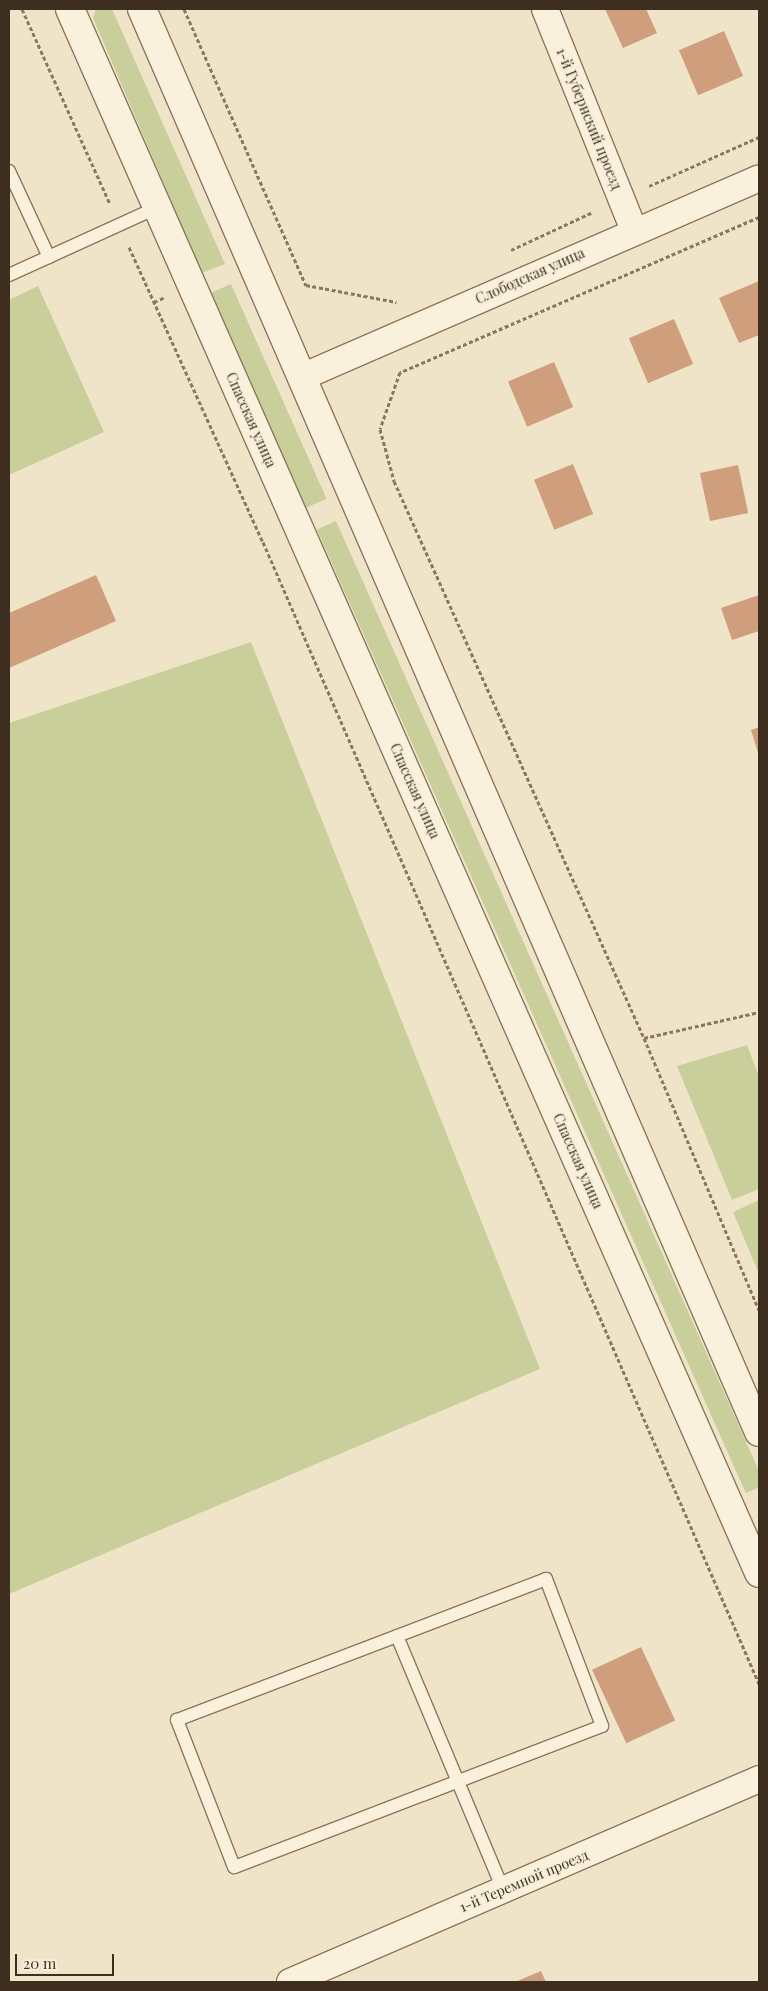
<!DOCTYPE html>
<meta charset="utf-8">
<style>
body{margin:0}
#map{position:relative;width:768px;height:1991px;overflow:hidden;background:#f0e4c8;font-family:"Playfair Display",serif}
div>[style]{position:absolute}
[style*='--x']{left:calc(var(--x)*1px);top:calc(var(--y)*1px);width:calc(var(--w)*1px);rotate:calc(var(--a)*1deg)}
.green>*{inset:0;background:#c9cf9b;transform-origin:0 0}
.building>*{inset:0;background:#cf9f7d;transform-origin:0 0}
.path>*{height:3px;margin-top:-1.5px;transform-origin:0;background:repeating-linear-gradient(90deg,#8d765c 0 4px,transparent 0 6.5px)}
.roads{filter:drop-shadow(1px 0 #8d765c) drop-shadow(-1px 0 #8d765c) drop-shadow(0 1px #8d765c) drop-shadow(0 -1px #8d765c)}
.lane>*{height:12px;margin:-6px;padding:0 6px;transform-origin:6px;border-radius:6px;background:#faf1dc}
.street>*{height:26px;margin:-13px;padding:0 13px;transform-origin:13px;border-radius:13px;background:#faf1dc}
.secondary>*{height:28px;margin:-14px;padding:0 14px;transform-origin:14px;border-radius:14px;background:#faf1dc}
span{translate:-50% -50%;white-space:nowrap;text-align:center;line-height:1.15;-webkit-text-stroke:4px #f7eed8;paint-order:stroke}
.street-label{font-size:14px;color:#3d2e20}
.frame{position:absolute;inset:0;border:10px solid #3d2e20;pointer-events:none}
.scale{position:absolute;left:15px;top:1954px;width:99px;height:22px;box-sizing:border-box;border:2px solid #3d2e20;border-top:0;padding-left:6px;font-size:15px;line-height:18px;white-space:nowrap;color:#3d2e20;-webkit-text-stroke:4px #f7eed8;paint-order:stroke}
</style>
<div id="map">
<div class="green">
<i style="clip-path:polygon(96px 9px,112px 9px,225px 264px,202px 273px,93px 18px)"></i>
<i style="left:231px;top:284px;width:235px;height:23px;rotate:66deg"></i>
<i style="clip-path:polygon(38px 286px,104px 432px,9px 475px,9px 300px)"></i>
<i style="left:336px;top:521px;width:1055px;height:21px;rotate:66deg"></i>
<i style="clip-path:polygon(251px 642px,540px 1369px,9px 1594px,9px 723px)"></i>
<i style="clip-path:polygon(747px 1045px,759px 1077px,759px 1189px,732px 1200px,677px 1066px)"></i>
<i style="clip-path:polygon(759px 1200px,759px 1274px,733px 1212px)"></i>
</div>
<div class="building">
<i style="clip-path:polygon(605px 9px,646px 9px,657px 33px,623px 48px)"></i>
<i style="left:724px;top:31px;width:49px;height:49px;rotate:67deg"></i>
<i style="clip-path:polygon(759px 281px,759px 335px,739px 343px,719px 298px)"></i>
<i style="left:674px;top:319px;width:49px;height:49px;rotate:67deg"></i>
<i style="left:554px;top:362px;width:49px;height:50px;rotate:67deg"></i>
<i style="left:573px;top:464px;width:54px;height:42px;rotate:68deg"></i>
<i style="left:738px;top:465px;width:49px;height:39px;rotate:78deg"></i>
<i style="clip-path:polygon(96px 575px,116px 621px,9px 668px,9px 613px)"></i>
<i style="clip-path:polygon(759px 595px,759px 631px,732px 640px,721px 608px)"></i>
<i style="clip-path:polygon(759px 727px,759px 756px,751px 730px)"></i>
<i style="left:641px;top:1647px;width:81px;height:54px;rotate:65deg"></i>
<i style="clip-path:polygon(541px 1971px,546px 1982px,515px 1982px)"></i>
</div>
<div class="path">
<i style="--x:22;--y:9;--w:214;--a:65.7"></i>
<i style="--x:184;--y:9;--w:302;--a:66.2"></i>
<i style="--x:306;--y:285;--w:92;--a:10.7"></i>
<i style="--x:649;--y:186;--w:120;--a:-24"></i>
<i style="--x:759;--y:217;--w:391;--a:156.6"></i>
<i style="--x:400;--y:372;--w:60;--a:109.3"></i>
<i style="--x:380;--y:429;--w:54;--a:74.9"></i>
<i style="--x:394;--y:481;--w:611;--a:65.83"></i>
<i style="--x:644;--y:1038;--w:295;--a:67.1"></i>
<i style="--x:129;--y:247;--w:324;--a:65.6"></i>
<i style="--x:263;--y:542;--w:1245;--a:66.52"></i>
<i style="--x:511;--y:250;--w:90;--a:-24.9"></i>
<i style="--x:154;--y:302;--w:12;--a:-24"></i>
<i style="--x:644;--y:1038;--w:118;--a:-12.7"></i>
</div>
<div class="roads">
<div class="lane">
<i style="--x:9;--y:171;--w:95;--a:65.1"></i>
<i style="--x:9;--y:275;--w:164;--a:-24.5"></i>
<i style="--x:546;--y:1579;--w:157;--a:69.1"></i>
<i style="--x:602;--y:1726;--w:394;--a:159"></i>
<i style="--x:234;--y:1867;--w:158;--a:-111.2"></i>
<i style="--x:177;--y:1720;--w:395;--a:-20.9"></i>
<i style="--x:397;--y:1636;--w:275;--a:67.3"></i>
</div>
<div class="street">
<i style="--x:545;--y:9;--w:238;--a:68.1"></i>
<i style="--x:302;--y:377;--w:498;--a:-23.5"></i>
<i style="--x:290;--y:1982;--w:511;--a:-23.4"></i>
</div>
<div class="secondary">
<i style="--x:70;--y:9;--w:1709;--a:66.22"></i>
<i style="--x:142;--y:9;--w:1551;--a:66.56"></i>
</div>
</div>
<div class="street-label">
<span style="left:589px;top:119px;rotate:68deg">1-й Губернский проезд</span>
<span style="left:530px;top:276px;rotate:-24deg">Слободская улица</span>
<span style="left:251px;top:420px;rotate:66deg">Спасская улица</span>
<span style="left:415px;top:791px;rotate:66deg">Спасская улица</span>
<span style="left:578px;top:1161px;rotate:66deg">Спасская улица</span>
<span style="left:524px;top:1881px;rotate:-23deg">1-й Теремной проезд</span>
</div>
<div class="frame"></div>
<div class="scale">20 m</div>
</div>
